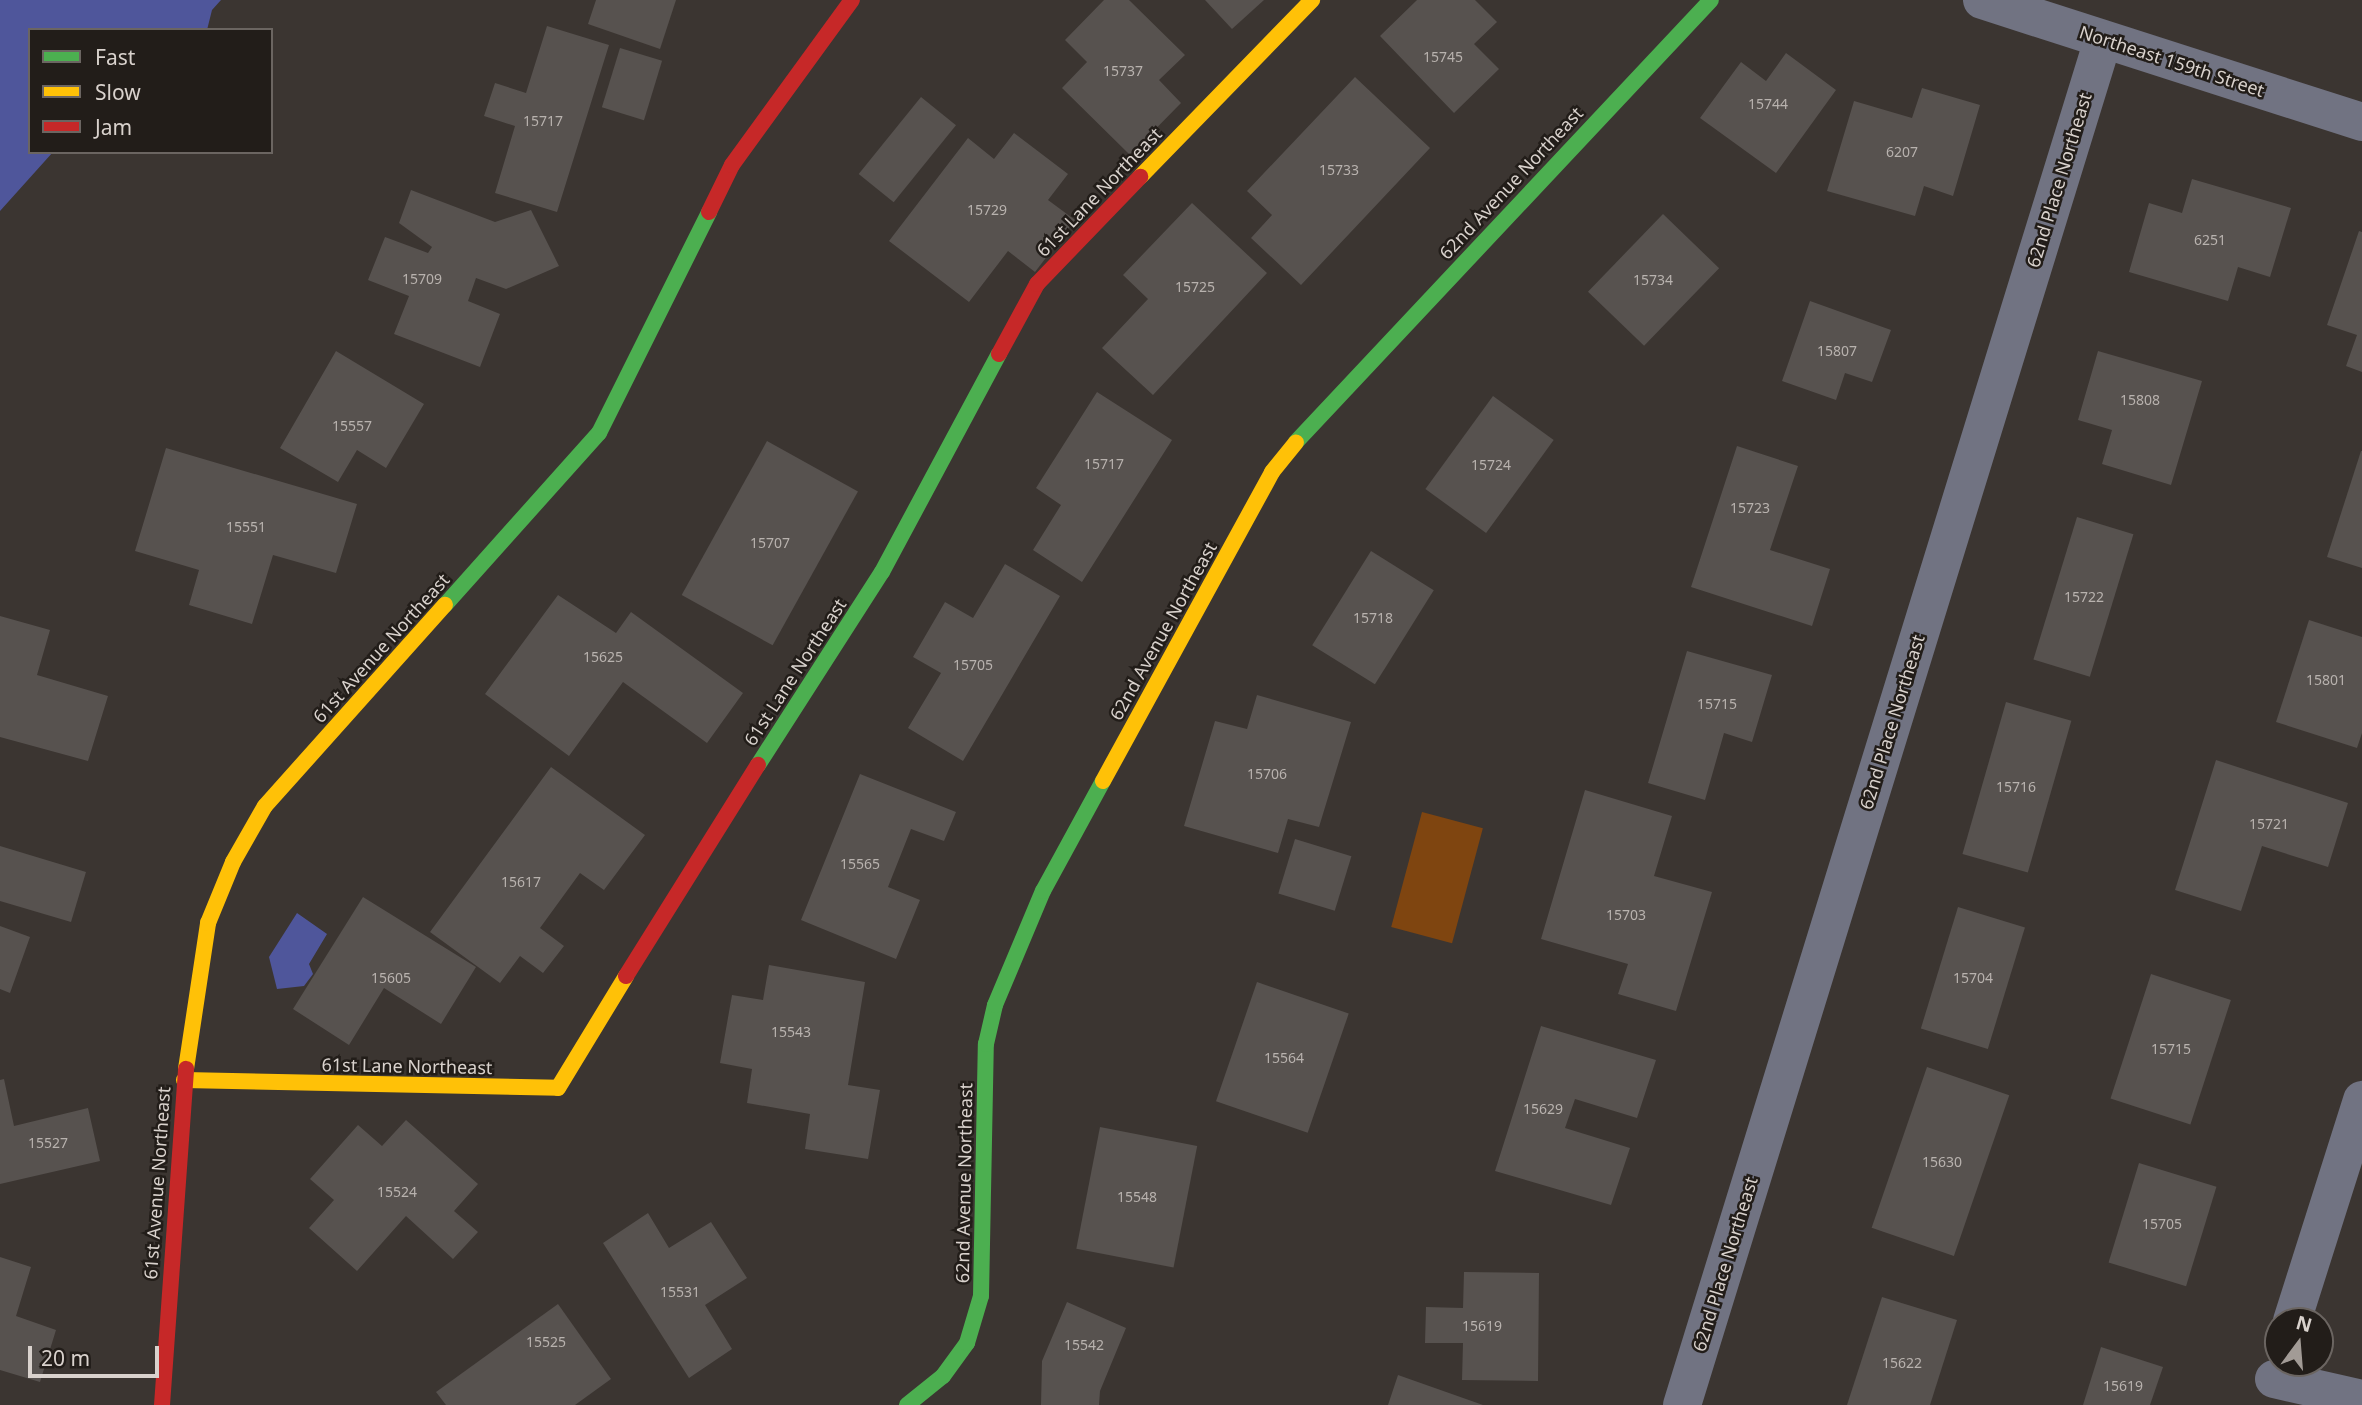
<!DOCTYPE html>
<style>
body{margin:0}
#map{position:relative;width:2362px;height:1405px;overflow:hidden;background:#3b3531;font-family:"Noto Sans",sans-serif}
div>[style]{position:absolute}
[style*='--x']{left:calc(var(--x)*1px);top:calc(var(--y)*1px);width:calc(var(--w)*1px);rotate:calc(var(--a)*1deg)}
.green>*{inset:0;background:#7f4510;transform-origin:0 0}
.water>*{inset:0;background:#4f569b}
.building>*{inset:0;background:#57524f;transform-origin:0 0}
.street>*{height:38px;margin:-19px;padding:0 19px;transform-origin:19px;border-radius:19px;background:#717382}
.fast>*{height:16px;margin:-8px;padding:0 8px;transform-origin:8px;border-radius:8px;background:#4caf50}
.slow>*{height:16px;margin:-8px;padding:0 8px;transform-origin:8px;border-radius:8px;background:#ffc107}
.jam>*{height:16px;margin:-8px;padding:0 8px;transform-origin:8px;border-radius:8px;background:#c62828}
span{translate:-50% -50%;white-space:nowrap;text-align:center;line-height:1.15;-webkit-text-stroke:5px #221d19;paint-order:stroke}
.number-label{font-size:14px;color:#b8b2ae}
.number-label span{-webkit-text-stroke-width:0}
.street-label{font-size:18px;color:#d9d2cd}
.legend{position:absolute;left:28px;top:28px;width:245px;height:126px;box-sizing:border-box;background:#221d19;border:2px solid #6b6561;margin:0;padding:9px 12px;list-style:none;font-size:21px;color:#d9d2cd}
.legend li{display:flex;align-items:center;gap:14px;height:35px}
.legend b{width:35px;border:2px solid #6b6561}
.north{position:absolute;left:2264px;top:1307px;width:70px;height:70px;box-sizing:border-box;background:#221d19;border:2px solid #6b6561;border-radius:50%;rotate:16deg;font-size:19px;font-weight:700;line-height:28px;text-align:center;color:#d9d2cd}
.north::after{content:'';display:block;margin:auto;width:24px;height:32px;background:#a29b96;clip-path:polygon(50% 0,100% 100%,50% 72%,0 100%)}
.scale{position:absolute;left:28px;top:1346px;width:131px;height:32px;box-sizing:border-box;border:4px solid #d9d2cd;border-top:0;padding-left:9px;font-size:21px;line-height:24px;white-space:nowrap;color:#d9d2cd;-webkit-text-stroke:5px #221d19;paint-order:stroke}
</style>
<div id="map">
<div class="green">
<i style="left:1422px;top:812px;width:63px;height:119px;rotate:15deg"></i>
</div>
<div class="water">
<i style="clip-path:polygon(0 0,221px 0,212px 10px,207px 30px,30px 30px,30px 152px,53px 152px,0 211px)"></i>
<i style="clip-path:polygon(297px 913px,327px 934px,309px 964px,313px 974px,304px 986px,277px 989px,269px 957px)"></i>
</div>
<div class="building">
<i style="clip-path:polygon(596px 0,676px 0,660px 49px,588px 24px)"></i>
<i style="clip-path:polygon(1104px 0,1129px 0,1185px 55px,1159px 80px,1181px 103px,1130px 155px,1062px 88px,1087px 62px,1065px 40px)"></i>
<i style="clip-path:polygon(1205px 0,1264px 0,1232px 29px)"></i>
<i style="clip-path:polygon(1417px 0,1475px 0,1497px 22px,1474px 44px,1499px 69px,1454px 113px,1380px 36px)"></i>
<i style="clip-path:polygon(547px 26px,609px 45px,557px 212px,495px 193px,515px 126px,484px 116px,495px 83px,526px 93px)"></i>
<i style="left:620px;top:48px;width:44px;height:62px;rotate:17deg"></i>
<i style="clip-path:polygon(1786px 53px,1836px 90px,1776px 173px,1700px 118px,1741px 62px,1766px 81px)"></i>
<i style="clip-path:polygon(1355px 77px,1430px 148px,1301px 285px,1251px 238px,1272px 215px,1247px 191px)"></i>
<i style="clip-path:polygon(1922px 88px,1980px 105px,1953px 196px,1924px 186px,1915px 216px,1827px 191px,1854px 101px,1912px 118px)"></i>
<i style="left:921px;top:97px;width:45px;height:99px;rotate:39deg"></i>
<i style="clip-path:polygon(1014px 133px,1068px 174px,1048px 200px,1075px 220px,1035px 272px,1008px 251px,969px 302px,889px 241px,968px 138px,994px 159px)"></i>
<i style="clip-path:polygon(2192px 179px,2291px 208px,2270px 277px,2238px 267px,2228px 301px,2129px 272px,2149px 203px,2182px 213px)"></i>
<i style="clip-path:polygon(411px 190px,495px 222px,531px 210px,559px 266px,506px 289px,476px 278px,468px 301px,500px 314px,480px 367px,394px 334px,409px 296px,368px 280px,385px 237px,428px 253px,432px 247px,399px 223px)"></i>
<i style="clip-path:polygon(1192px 203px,1267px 273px,1153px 395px,1102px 348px,1148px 299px,1123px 275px)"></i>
<i style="left:1663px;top:214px;width:78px;height:108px;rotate:44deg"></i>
<i style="clip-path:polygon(2359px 231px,2362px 232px,2362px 372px,2346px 366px,2357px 335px,2327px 325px)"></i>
<i style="clip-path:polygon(1810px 301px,1891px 330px,1872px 382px,1845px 373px,1836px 400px,1782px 381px)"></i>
<i style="clip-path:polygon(336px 351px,424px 404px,386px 468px,357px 450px,338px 482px,280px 448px)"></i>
<i style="clip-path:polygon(2098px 351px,2202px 381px,2171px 485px,2102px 464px,2112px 430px,2078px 420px)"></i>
<i style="clip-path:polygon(1097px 392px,1172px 440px,1082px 582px,1033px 550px,1061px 505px,1036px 488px)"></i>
<i style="left:1493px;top:396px;width:75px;height:115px;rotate:36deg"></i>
<i style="left:767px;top:441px;width:104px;height:176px;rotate:29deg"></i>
<i style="clip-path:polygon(1737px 446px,1798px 466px,1770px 550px,1830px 569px,1812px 626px,1691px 587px)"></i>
<i style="clip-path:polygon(166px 448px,357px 504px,336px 573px,273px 555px,252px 624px,189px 605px,199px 570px,135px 551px)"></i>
<i style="clip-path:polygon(2361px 451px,2362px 451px,2362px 568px,2327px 557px)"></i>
<i style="left:2077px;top:517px;width:59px;height:149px;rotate:17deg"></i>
<i style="left:1371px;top:551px;width:74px;height:111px;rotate:32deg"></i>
<i style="clip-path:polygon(1005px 564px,1060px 596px,963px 761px,908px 728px,941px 673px,913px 657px,945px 602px,973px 618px)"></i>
<i style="clip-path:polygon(558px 595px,616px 633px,631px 612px,743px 693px,707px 743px,623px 682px,569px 756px,485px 694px)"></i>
<i style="clip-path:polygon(0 616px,50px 630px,37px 675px,108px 696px,88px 761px,0 737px)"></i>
<i style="clip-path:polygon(2309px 620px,2362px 637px,2362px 733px,2357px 748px,2276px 722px)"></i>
<i style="clip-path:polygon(1687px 651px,1772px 675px,1752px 742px,1724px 733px,1705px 800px,1648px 783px)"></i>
<i style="clip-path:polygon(1257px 695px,1351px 722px,1319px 827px,1288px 819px,1278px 853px,1184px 826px,1215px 721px,1247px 729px)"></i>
<i style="left:2006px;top:702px;width:68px;height:158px;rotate:16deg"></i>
<i style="clip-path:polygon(2216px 760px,2348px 803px,2328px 867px,2262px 846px,2241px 911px,2175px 890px)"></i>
<i style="clip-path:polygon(551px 767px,645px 835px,604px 890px,580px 873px,540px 928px,564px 946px,543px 973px,520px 956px,500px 983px,430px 932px)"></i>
<i style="clip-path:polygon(860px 774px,956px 812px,944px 841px,911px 829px,888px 887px,920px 900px,896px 959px,801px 920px)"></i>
<i style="clip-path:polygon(1585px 790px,1672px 816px,1654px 876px,1712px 892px,1676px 1011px,1618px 994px,1628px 964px,1541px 939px)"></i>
<i style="left:1295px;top:839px;width:59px;height:57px;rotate:17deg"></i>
<i style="clip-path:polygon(0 846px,86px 872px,71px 922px,0 901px)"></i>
<i style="clip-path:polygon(363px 897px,476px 967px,441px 1024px,384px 988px,349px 1045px,293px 1009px)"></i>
<i style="left:1958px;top:907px;width:70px;height:127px;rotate:17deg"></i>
<i style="clip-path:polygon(0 926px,30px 937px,10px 993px,0 989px)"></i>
<i style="clip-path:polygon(769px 965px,865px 982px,848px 1085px,880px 1090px,868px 1159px,805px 1149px,810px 1114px,747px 1103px,752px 1069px,720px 1063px,732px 995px,763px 1000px)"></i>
<i style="left:2151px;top:974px;width:84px;height:131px;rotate:18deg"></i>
<i style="left:1257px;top:982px;width:97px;height:126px;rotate:19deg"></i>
<i style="clip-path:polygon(1541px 1026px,1656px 1060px,1637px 1118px,1575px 1099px,1565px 1128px,1630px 1148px,1611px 1205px,1495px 1171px)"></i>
<i style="left:1927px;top:1067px;width:87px;height:170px;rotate:19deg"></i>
<i style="clip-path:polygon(4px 1079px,14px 1126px,88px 1108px,100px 1161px,0 1184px,0 1080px)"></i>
<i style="clip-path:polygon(406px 1120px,478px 1184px,454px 1211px,478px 1232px,453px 1259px,406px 1216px,357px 1271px,309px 1228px,334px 1200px,310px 1179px,358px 1125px,382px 1146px)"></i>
<i style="left:1100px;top:1127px;width:99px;height:124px;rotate:11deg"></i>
<i style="left:2139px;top:1163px;width:81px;height:104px;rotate:17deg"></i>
<i style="clip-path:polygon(648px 1213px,669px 1248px,711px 1222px,747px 1278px,705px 1305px,732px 1349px,689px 1378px,603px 1243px)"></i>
<i style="clip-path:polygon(0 1257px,31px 1267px,16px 1316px,56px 1330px,40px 1382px,0 1370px)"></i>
<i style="clip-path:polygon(1464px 1272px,1539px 1273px,1538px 1381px,1462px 1380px,1463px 1343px,1425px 1343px,1426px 1307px,1463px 1308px)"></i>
<i style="clip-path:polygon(1882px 1297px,1957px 1320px,1930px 1405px,1847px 1405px)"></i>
<i style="clip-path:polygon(1067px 1302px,1126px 1328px,1100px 1391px,1099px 1405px,1041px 1405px,1042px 1361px)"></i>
<i style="clip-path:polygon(558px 1304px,611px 1379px,575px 1405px,446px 1405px,436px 1392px)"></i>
<i style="clip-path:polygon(2101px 1347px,2163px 1367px,2150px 1405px,2083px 1405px)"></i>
<i style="clip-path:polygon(1398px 1375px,1483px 1405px,1388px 1405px)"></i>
</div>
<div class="street">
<i style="--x:1982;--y:0;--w:399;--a:17.8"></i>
<i style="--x:2292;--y:1321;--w:232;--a:-72.4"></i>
<i style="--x:2274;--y:1379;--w:90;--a:12.8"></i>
<i style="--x:1682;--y:1405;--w:1428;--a:-72.86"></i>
</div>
<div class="fast">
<i style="--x:1296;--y:442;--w:606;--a:-46.8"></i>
<i style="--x:445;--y:605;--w:231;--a:-48.2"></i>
<i style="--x:599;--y:433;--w:247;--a:-63.5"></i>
<i style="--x:758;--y:765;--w:229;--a:-57.3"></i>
<i style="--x:882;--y:572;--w:247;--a:-61.8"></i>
<i style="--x:907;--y:1405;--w:46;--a:-38.9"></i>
<i style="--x:943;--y:1376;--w:41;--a:-54"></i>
<i style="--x:967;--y:1343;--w:49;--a:-73.4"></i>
<i style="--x:981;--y:1296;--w:252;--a:-88.9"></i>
<i style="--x:986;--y:1044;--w:40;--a:-77"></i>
<i style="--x:995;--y:1005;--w:124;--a:-67.2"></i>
<i style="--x:1043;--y:891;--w:125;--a:-61.4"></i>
</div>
<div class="slow">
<i style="--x:1140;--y:177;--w:247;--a:-45.8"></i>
<i style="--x:1103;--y:781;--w:352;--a:-61.3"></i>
<i style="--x:1272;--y:472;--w:38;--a:-51"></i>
<i style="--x:186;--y:1069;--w:148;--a:-81.4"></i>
<i style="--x:208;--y:923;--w:66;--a:-67.7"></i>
<i style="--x:233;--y:862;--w:64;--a:-60.3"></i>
<i style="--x:265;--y:806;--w:270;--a:-48.2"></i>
<i style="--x:184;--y:1080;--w:374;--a:1.2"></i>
<i style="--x:558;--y:1088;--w:131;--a:-58.7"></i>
</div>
<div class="jam">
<i style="--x:709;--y:212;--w:52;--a:-63.9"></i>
<i style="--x:732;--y:165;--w:204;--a:-54"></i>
<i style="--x:999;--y:354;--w:80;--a:-61.5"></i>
<i style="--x:1037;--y:284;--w:149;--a:-46.1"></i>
<i style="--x:626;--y:976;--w:249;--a:-58"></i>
<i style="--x:162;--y:1405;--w:337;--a:-85.9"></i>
</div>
<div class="number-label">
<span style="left:1443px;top:57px">15745</span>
<span style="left:1123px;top:71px">15737</span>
<span style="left:1768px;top:104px">15744</span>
<span style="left:543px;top:121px">15717</span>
<span style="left:1902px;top:152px">6207</span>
<span style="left:1339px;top:170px">15733</span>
<span style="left:987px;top:210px">15729</span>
<span style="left:2210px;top:240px">6251</span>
<span style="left:422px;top:279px">15709</span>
<span style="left:1653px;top:280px">15734</span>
<span style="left:1195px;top:287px">15725</span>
<span style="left:1837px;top:351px">15807</span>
<span style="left:2140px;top:400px">15808</span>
<span style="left:352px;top:426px">15557</span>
<span style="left:1104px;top:464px">15717</span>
<span style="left:1491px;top:465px">15724</span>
<span style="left:1750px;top:508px">15723</span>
<span style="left:246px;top:527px">15551</span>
<span style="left:770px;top:543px">15707</span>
<span style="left:2084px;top:597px">15722</span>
<span style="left:1373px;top:618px">15718</span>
<span style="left:603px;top:657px">15625</span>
<span style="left:973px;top:665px">15705</span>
<span style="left:2326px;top:680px">15801</span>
<span style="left:1717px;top:704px">15715</span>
<span style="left:1267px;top:774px">15706</span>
<span style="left:2016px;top:787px">15716</span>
<span style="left:2269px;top:824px">15721</span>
<span style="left:860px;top:864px">15565</span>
<span style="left:521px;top:882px">15617</span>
<span style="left:1626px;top:915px">15703</span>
<span style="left:391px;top:978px">15605</span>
<span style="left:1973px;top:978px">15704</span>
<span style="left:791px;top:1032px">15543</span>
<span style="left:2171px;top:1049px">15715</span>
<span style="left:1284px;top:1058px">15564</span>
<span style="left:1543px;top:1109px">15629</span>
<span style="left:48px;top:1143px">15527</span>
<span style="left:1942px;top:1162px">15630</span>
<span style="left:397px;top:1192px">15524</span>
<span style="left:1137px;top:1197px">15548</span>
<span style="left:2162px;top:1224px">15705</span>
<span style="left:680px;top:1292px">15531</span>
<span style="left:1482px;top:1326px">15619</span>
<span style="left:546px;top:1342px">15525</span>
<span style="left:1084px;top:1345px">15542</span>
<span style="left:1902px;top:1363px">15622</span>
<span style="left:2123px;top:1386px">15619</span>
</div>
<div class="street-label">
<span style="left:2172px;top:61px;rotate:18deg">Northeast 159th Street</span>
<span style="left:2059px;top:180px;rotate:-73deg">62nd Place Northeast</span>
<span style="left:1511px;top:183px;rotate:-47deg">62nd Avenue Northeast</span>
<span style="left:1099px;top:192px;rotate:-46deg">61st Lane Northeast</span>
<span style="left:1163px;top:631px;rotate:-61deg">62nd Avenue Northeast</span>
<span style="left:381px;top:648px;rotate:-48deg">61st Avenue Northeast</span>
<span style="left:795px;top:672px;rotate:-57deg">61st Lane Northeast</span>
<span style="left:1892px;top:722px;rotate:-73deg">62nd Place Northeast</span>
<span style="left:407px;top:1066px;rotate:1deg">61st Lane Northeast</span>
<span style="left:157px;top:1183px;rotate:-86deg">61st Avenue Northeast</span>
<span style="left:964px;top:1183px;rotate:-89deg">62nd Avenue Northeast</span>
<span style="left:1725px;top:1264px;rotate:-73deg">62nd Place Northeast</span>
</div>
<ul class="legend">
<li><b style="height:9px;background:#4caf50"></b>Fast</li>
<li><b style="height:9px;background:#ffc107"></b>Slow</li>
<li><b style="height:9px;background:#c62828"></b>Jam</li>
</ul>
<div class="north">N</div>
<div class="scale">20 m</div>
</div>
